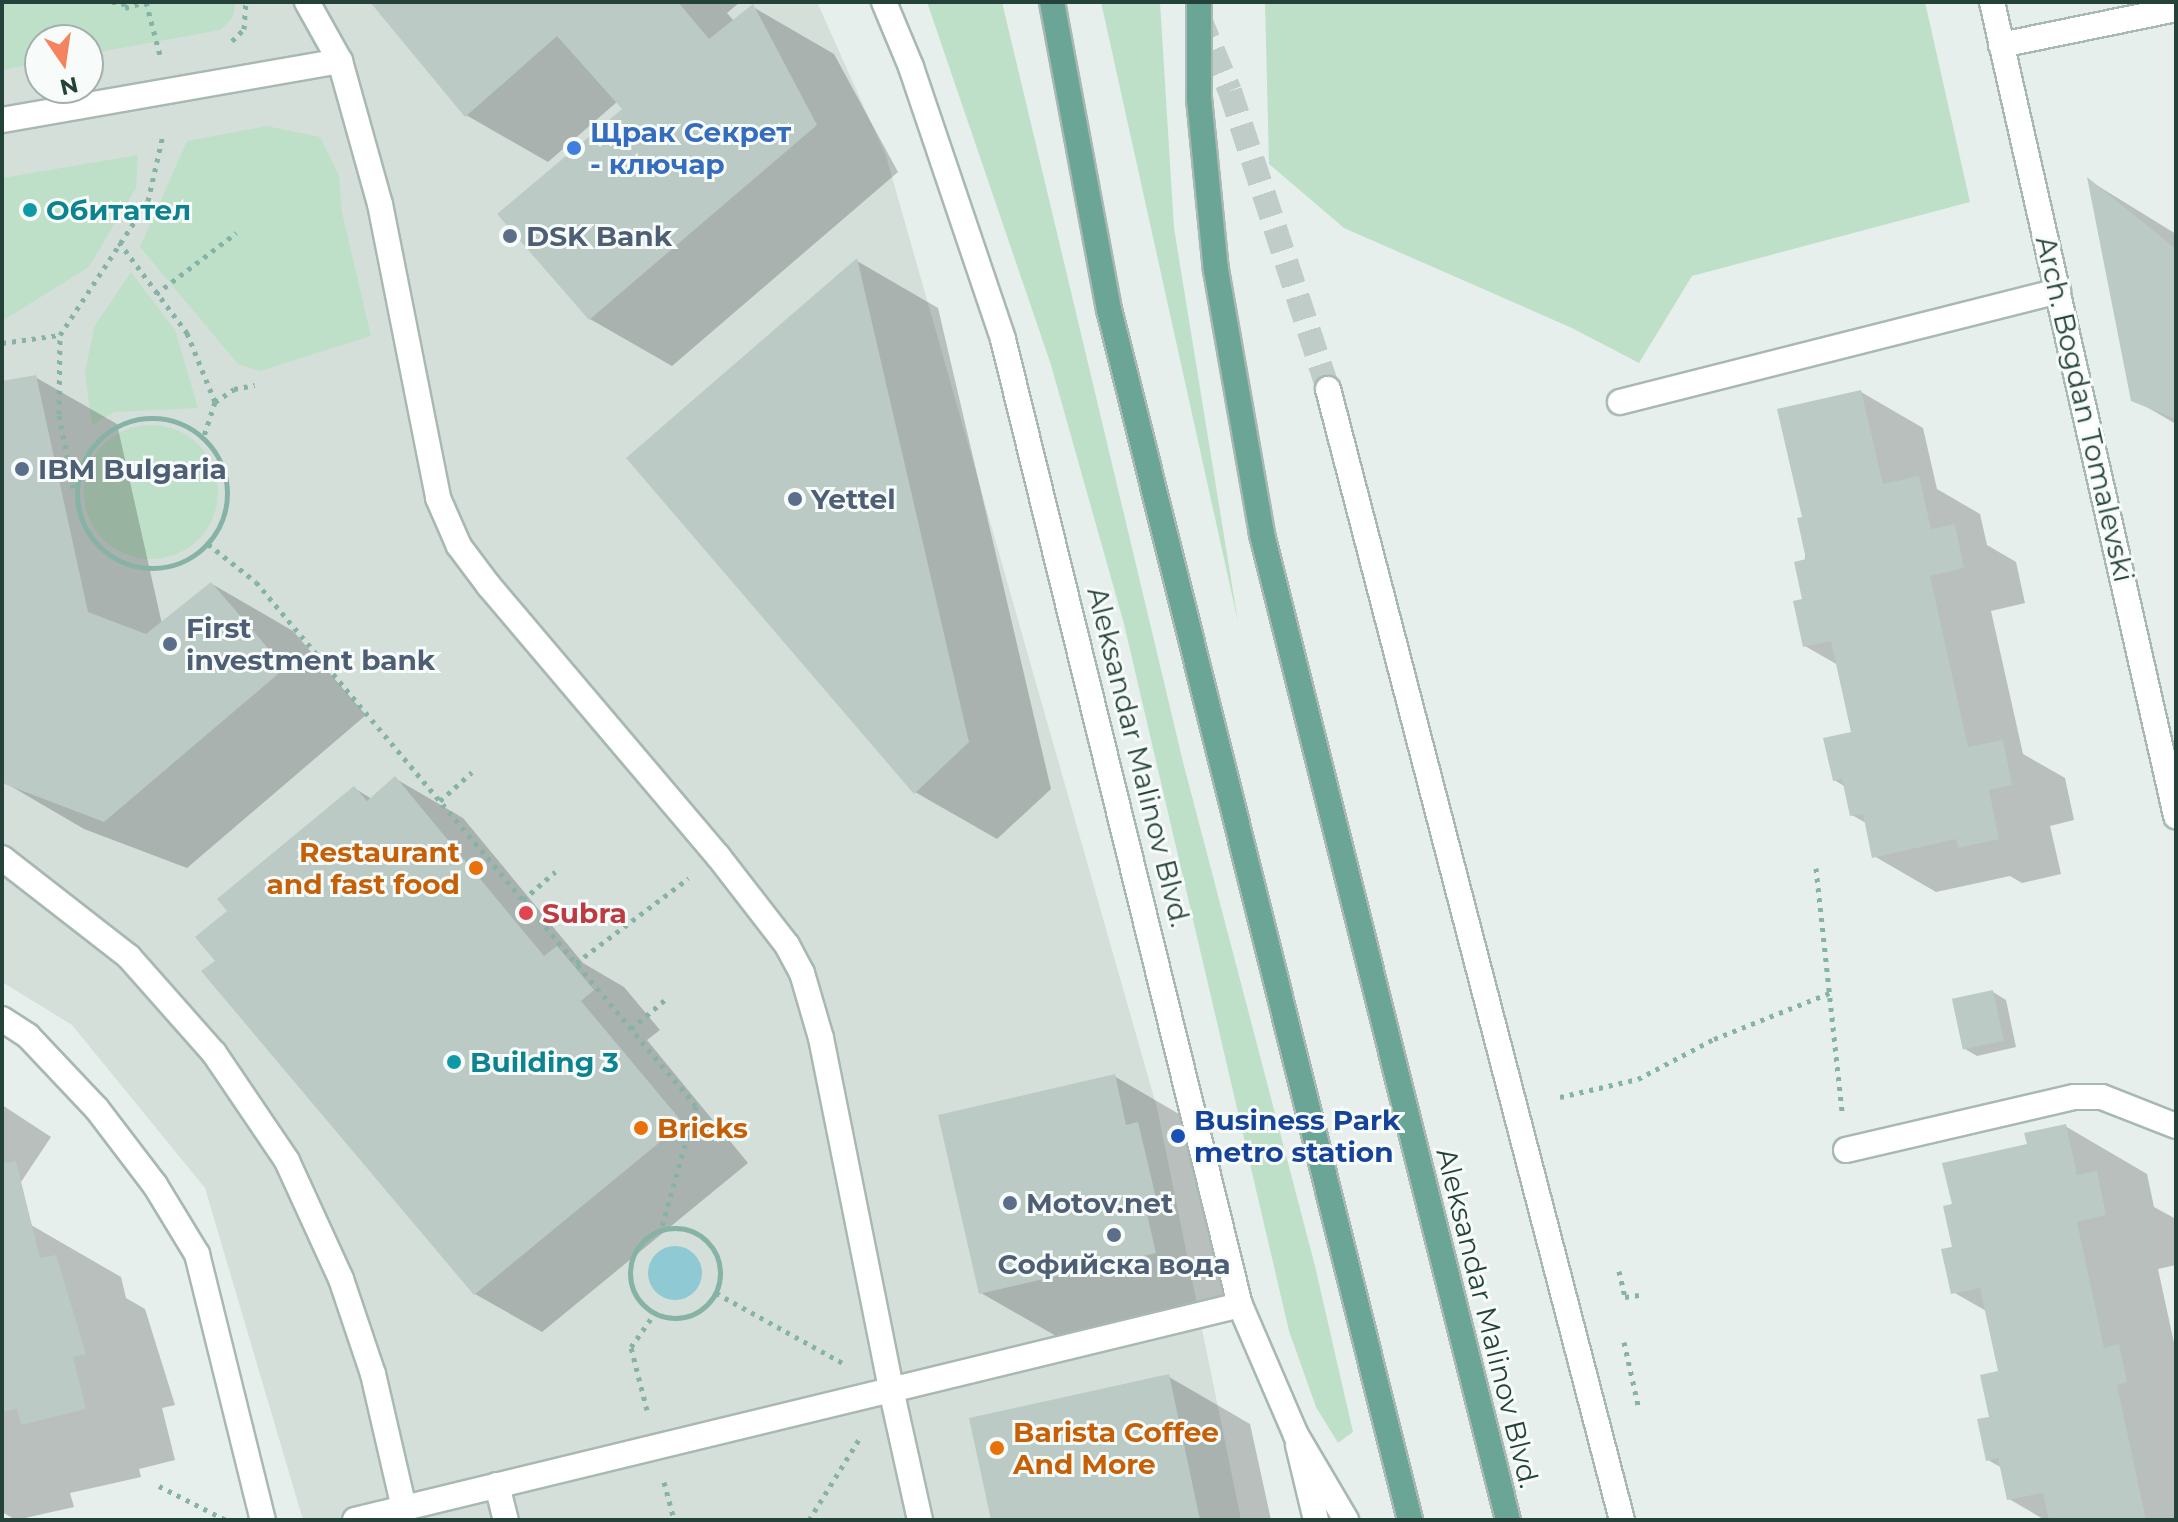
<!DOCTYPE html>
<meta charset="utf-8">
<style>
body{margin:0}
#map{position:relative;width:2178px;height:1522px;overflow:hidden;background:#e6efeb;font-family:Montserrat,sans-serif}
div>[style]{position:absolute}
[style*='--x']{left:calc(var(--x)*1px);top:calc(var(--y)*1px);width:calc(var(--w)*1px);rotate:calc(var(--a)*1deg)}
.built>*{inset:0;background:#d4dfda}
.green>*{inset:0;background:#bfe0c8}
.round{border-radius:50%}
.water>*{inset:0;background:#8ec9d4}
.shadow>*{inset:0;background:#0003}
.building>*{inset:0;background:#bbcac4;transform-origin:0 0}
.street-tunnel>*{height:24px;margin-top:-12px;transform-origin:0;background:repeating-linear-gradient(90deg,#bfccc8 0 24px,transparent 0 36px)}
.path>*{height:5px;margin-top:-2.5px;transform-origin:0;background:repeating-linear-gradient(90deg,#86b3a5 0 4px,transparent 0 10px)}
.path>.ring{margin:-2.5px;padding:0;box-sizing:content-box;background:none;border:5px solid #86b3a5;border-radius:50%}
.roads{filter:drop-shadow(2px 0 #a8b8b2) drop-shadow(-2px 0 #a8b8b2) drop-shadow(0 2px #a8b8b2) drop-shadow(0 -2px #a8b8b2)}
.lane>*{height:24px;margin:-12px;padding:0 12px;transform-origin:12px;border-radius:12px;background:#fff}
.street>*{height:24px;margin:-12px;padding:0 12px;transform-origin:12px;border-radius:12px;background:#fff}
.secondary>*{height:24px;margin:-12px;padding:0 12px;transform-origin:12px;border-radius:12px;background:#fff}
.primary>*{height:24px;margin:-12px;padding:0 12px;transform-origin:12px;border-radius:12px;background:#6aa596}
.dots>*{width:22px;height:22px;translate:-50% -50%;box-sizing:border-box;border:4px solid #f7fbf9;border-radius:50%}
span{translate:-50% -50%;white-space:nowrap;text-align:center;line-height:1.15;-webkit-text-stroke:6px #f7fbf9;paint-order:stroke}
.shop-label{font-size:28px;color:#366cbe;font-weight:700}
.left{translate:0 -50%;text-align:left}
.culture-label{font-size:28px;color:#0d838f;font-weight:700}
.service-label{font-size:28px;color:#4e5e75;font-weight:700}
.street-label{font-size:28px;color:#24423a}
.food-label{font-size:28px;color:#c56008;font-weight:700}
.right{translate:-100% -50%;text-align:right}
.health-label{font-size:28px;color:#be3a42;font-weight:700}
.transit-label{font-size:28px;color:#164399;font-weight:700}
.frame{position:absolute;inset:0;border:4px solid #24423a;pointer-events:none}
.north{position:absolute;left:24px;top:24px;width:80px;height:80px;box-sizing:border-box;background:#f7fbf9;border:2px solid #a3b1ad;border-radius:50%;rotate:167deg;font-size:22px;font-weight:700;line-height:32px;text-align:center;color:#24423a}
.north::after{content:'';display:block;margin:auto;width:28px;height:36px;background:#f4845f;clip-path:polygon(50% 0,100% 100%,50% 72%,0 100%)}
</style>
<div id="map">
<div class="built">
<i style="clip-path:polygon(evenodd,2px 2px,817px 2px,886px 156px,1157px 1108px,1241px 1520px,303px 1520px,205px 1188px,72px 1025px,2px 982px,2px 2px,40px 40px,88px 40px,88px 88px,40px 88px,40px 40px)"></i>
</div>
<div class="green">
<i style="clip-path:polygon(2px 2px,236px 2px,233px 17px,220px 30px,88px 54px,88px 40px,40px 40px,40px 63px,2px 70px)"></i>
<i style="clip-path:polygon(927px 2px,1002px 2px,1183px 762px,1315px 1266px,1353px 1432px,1338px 1443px,1316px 1407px,1289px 1331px,1124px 624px,1051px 365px)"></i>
<i style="clip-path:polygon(1101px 2px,1160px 2px,1174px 228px,1238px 622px)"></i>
<i style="clip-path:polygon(1265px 2px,1925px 2px,1970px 202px,1692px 276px,1639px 363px,1572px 328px,1344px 228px,1269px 164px)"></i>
<i style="clip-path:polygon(267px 126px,320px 137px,339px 175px,342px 212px,371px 336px,260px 371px,238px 364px,140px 247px,187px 141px)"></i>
<i style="clip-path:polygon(138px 155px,136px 188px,89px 267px,2px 321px,2px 178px)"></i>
<i style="clip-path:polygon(131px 272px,175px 330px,198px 408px,114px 412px,92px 425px,85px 373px,94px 327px)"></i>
<i class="round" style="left:84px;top:425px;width:134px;height:134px"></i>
</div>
<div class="water">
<i class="round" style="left:648px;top:1246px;width:54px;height:54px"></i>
</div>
<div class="shadow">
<i style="clip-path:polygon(394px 2px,740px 2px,727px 13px,734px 21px,753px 7px,834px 54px,898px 172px,672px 366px,590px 319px,625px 109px,618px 101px,548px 162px,466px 115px)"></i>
<i style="clip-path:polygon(2090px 181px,2176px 234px,2176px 424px,2133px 399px)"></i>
<i style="clip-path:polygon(857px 261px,938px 308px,1051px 789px,997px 839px,915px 792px)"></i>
<i style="clip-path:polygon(35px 377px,117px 424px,162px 624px,212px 584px,293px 631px,366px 715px,187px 868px,84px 829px,2px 781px,2px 383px)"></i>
<i style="clip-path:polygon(1861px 392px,1923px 428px,1937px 489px,1980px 514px,1987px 545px,2016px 562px,2025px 603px,1991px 611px,2023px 754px,2065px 778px,2074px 820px,2050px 826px,2061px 874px,2022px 883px,2010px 876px,1936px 892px,1874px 856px,1866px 823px,1852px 815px,1846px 787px,1834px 780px,1853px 733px,1838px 665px,1805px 646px,1805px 519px)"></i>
<i style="clip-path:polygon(396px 779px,463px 818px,583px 963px,624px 987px,660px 1030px,647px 1040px,748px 1163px,542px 1332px,475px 1294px,218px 961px,230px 911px,354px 788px,372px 799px)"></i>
<i style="clip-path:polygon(1993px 992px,2006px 1000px,2016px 1047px,1977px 1056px,1965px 1049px)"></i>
<i style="clip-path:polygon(1114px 1076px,1196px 1124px,1206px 1163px,1220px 1171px,1237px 1245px,1237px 1300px,1063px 1340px,981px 1293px)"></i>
<i style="clip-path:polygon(2px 1105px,51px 1137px,21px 1182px,2px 1186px)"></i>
<i style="clip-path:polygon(2065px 1126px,2147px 1174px,2154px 1207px,2176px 1219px,2176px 1265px,2158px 1269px,2176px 1352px,2176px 1520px,2045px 1520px,2009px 1499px,2002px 1468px,1988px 1460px,2001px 1372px,1988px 1312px,1953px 1292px,1954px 1205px,2029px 1146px)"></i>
<i style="clip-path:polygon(31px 1225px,121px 1277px,126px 1298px,145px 1309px,175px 1405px,162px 1408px,175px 1460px,139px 1469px,141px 1477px,70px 1493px,74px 1507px,16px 1520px,2px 1512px,2px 1232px)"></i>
<i style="clip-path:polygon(1169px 1377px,1250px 1424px,1271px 1520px,993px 1520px)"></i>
</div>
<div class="building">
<i style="clip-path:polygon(370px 2px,678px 2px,709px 39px,753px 4px,817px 125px,589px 320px,497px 214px,622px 109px,557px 36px,465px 117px)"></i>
<i style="clip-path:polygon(2087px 177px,2176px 249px,2176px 419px,2131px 401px)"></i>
<i style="clip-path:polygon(857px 258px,969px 742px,914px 794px,626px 458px)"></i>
<i style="clip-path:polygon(36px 375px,88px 612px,146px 634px,211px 582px,285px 668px,104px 822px,2px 783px,2px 381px)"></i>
<i style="clip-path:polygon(1861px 390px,1883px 484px,1919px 476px,1931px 529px,1955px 524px,1964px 568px,1930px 576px,1968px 747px,2003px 740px,2012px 785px,1989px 790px,1999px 839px,1958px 848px,1956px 839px,1872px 858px,1863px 814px,1850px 816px,1842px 779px,1833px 781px,1823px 738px,1851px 732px,1831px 641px,1803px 647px,1793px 601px,1802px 599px,1794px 562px,1806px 559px,1797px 518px,1802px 517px,1777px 409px)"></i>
<i style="clip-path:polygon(395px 776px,544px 956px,557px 946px,594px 990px,581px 1001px,683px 1123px,474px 1295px,201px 971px,215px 961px,195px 937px,227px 911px,217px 899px,354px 786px,367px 801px)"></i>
<i style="left:1993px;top:990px;width:52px;height:42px;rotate:78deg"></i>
<i style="clip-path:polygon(1115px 1074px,1126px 1125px,1138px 1122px,1156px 1198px,1144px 1201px,1156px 1253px,979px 1294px,938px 1115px)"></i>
<i style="clip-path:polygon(2066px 1124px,2077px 1175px,2097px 1171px,2106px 1215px,2077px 1222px,2104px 1348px,2119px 1344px,2127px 1382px,2117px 1385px,2146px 1520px,2049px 1520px,2043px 1493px,2007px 1500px,1998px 1458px,1986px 1461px,1977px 1419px,1989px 1417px,1980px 1375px,1998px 1371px,1980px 1288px,1951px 1294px,1941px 1249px,1952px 1247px,1943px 1206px,1952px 1204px,1942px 1163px,2027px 1144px,2024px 1133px)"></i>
<i style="clip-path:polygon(16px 1161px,40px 1258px,56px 1255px,86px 1354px,73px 1357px,86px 1409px,21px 1425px,17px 1409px,2px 1412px,2px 1163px)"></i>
<i style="clip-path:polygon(1169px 1374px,1200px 1520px,991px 1520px,969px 1418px)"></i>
</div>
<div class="street-tunnel">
<i style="--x:1199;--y:17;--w:80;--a:67.3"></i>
<i style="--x:1230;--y:91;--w:314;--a:71.8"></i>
</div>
<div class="path">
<i style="--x:112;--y:2;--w:8;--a:0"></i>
<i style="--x:123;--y:2;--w:6;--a:72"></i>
<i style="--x:125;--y:8;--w:21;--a:-17"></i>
<i style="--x:146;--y:2;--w:55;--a:75.2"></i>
<i style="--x:232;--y:41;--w:17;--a:-45"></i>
<i style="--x:244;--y:29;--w:27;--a:-86"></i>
<i style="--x:119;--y:242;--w:114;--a:53.2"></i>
<i style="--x:187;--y:333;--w:74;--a:67.9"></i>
<i style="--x:215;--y:402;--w:38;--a:108"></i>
<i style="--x:156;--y:294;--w:101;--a:-37.3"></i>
<i style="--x:2;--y:343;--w:59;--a:-7.9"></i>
<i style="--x:215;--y:402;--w:23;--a:-34"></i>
<i style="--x:234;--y:389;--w:21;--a:-11"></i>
<i class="ring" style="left:77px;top:418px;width:145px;height:145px"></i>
<i style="--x:73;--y:488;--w:75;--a:-100.7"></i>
<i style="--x:59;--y:414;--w:79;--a:-89.3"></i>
<i style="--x:60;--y:335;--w:160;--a:-56.7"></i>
<i style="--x:148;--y:201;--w:68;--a:-77.2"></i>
<i style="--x:208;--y:544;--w:61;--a:38.4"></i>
<i style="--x:256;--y:582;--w:684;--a:49.98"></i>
<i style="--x:696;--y:1106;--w:129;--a:105.8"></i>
<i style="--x:440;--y:801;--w:43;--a:-42.2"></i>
<i style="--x:1816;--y:868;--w:246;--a:83.9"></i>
<i style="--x:523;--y:900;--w:43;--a:-41.2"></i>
<i style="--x:576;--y:963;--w:141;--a:-37"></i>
<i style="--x:631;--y:1029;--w:48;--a:-40.7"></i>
<i style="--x:1560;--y:1097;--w:80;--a:-13"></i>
<i style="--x:1638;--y:1079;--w:86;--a:-27.8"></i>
<i style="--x:1714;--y:1039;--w:127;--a:-21.7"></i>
<i class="ring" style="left:630px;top:1228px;width:85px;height:85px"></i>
<i style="--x:1619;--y:1271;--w:27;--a:77"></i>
<i style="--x:1625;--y:1297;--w:14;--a:-8"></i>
<i style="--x:716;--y:1293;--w:145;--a:28.9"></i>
<i style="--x:1624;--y:1342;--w:69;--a:77.4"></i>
<i style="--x:647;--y:1410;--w:65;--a:-104.3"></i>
<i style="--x:631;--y:1347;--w:42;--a:-54.8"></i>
<i style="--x:664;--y:1482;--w:39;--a:75"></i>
<i style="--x:159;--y:1486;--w:75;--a:26.9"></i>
<i style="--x:809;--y:1520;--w:99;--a:-58.2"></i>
</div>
<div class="roads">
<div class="lane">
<i style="--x:307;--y:2;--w:68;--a:60.8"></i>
<i style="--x:2001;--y:45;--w:179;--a:-11.6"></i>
<i style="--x:1620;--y:402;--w:452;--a:-14.2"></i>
<i style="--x:2;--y:858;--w:161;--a:37.9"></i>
<i style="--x:129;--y:957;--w:128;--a:48.5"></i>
<i style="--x:214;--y:1053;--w:130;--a:55.9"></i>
<i style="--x:287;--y:1161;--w:130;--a:65.4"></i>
<i style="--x:341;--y:1279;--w:100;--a:71.4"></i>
<i style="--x:373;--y:1374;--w:138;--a:77"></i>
<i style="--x:1846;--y:1150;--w:234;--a:-13.1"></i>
<i style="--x:2074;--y:1097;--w:28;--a:0"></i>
<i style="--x:2102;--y:1097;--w:79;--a:21.4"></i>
<i style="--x:891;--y:1389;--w:134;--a:77.5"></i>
<i style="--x:1298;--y:1445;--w:77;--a:76.5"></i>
<i style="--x:497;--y:1485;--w:36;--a:76"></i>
<i style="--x:355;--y:1520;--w:911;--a:-13.65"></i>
</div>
<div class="street">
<i style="--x:884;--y:2;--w:70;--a:67.4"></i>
<i style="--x:911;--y:67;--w:287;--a:71.3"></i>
<i style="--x:1003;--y:339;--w:995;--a:76.22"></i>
<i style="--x:1240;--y:1305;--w:142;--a:66.7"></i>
<i style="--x:1296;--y:1435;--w:99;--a:59.5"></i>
<i style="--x:1992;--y:2;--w:835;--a:77.26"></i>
<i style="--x:2;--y:120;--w:343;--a:-9.9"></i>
<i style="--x:340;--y:61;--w:148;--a:74.4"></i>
<i style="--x:380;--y:204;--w:300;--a:78.8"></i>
<i style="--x:438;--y:498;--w:52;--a:66.4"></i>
<i style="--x:459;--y:546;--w:50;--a:53.1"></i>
<i style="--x:489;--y:586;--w:354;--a:49.7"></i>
<i style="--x:718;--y:856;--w:113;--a:52.2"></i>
<i style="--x:787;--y:945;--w:32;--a:62"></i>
<i style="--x:802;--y:973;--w:68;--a:73.7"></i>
<i style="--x:821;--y:1038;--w:358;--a:78.7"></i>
<i style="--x:1328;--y:389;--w:1169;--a:75.43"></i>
</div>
<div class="secondary">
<i style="--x:2;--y:1019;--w:31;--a:33"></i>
<i style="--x:28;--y:1036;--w:100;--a:46.6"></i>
<i style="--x:97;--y:1109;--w:96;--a:52.7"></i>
<i style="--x:155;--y:1185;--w:81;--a:58.7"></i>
<i style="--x:197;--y:1254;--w:274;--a:76.1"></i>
</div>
<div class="primary">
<i style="--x:1052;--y:2;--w:312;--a:79.5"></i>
<i style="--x:1109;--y:309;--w:1248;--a:76.04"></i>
<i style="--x:1199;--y:2;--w:96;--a:90"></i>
<i style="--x:1199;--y:98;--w:173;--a:84.4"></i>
<i style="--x:1216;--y:270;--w:268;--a:80.1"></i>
<i style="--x:1262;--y:534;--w:1016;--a:75.99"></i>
</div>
</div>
<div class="dots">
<i style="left:574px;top:148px;background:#3f7fe0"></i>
<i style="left:30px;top:210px;background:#0f9aa8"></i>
<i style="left:510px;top:236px;background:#5c6f8a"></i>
<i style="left:22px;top:469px;background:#5c6f8a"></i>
<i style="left:795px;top:499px;background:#5c6f8a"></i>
<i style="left:170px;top:644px;background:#5c6f8a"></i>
<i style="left:476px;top:868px;background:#e8710a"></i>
<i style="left:526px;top:913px;background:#e0444e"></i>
<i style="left:454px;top:1062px;background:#0f9aa8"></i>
<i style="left:641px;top:1128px;background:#e8710a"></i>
<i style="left:1178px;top:1136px;background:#1a4fb4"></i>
<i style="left:1010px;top:1203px;background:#5c6f8a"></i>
<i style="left:1114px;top:1235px;background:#5c6f8a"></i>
<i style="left:997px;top:1448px;background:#e8710a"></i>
</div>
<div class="shop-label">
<span class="left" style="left:590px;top:148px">Щрак Секрет<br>- ключар</span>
</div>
<div class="culture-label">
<span class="left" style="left:46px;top:210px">Обитател</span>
<span class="left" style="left:470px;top:1062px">Building 3</span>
</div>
<div class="service-label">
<span class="left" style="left:526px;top:236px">DSK Bank</span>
<span class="left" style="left:38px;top:469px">IBM Bulgaria</span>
<span class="left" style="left:811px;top:499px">Yettel</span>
<span class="left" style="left:186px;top:644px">First<br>investment bank</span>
<span class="left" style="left:1026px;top:1203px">Motov.net</span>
<span style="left:1114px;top:1264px">Софийска вода</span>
</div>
<div class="street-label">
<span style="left:2085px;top:409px;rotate:77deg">Arch. Bogdan Tomalevski</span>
<span style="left:1139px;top:757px;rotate:76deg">Aleksandar Malinov Blvd.</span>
<span style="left:1488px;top:1318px;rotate:76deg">Aleksandar Malinov Blvd.</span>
</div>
<div class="food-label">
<span class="right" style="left:460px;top:868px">Restaurant<br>and fast food</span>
<span class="left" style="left:657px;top:1128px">Bricks</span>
<span class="left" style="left:1013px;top:1448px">Barista Coffee<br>And More</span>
</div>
<div class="health-label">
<span class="left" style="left:542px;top:913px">Subra</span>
</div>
<div class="transit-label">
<span class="left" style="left:1194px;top:1136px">Business Park<br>metro station</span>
</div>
<div class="frame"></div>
<div class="north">N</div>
</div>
